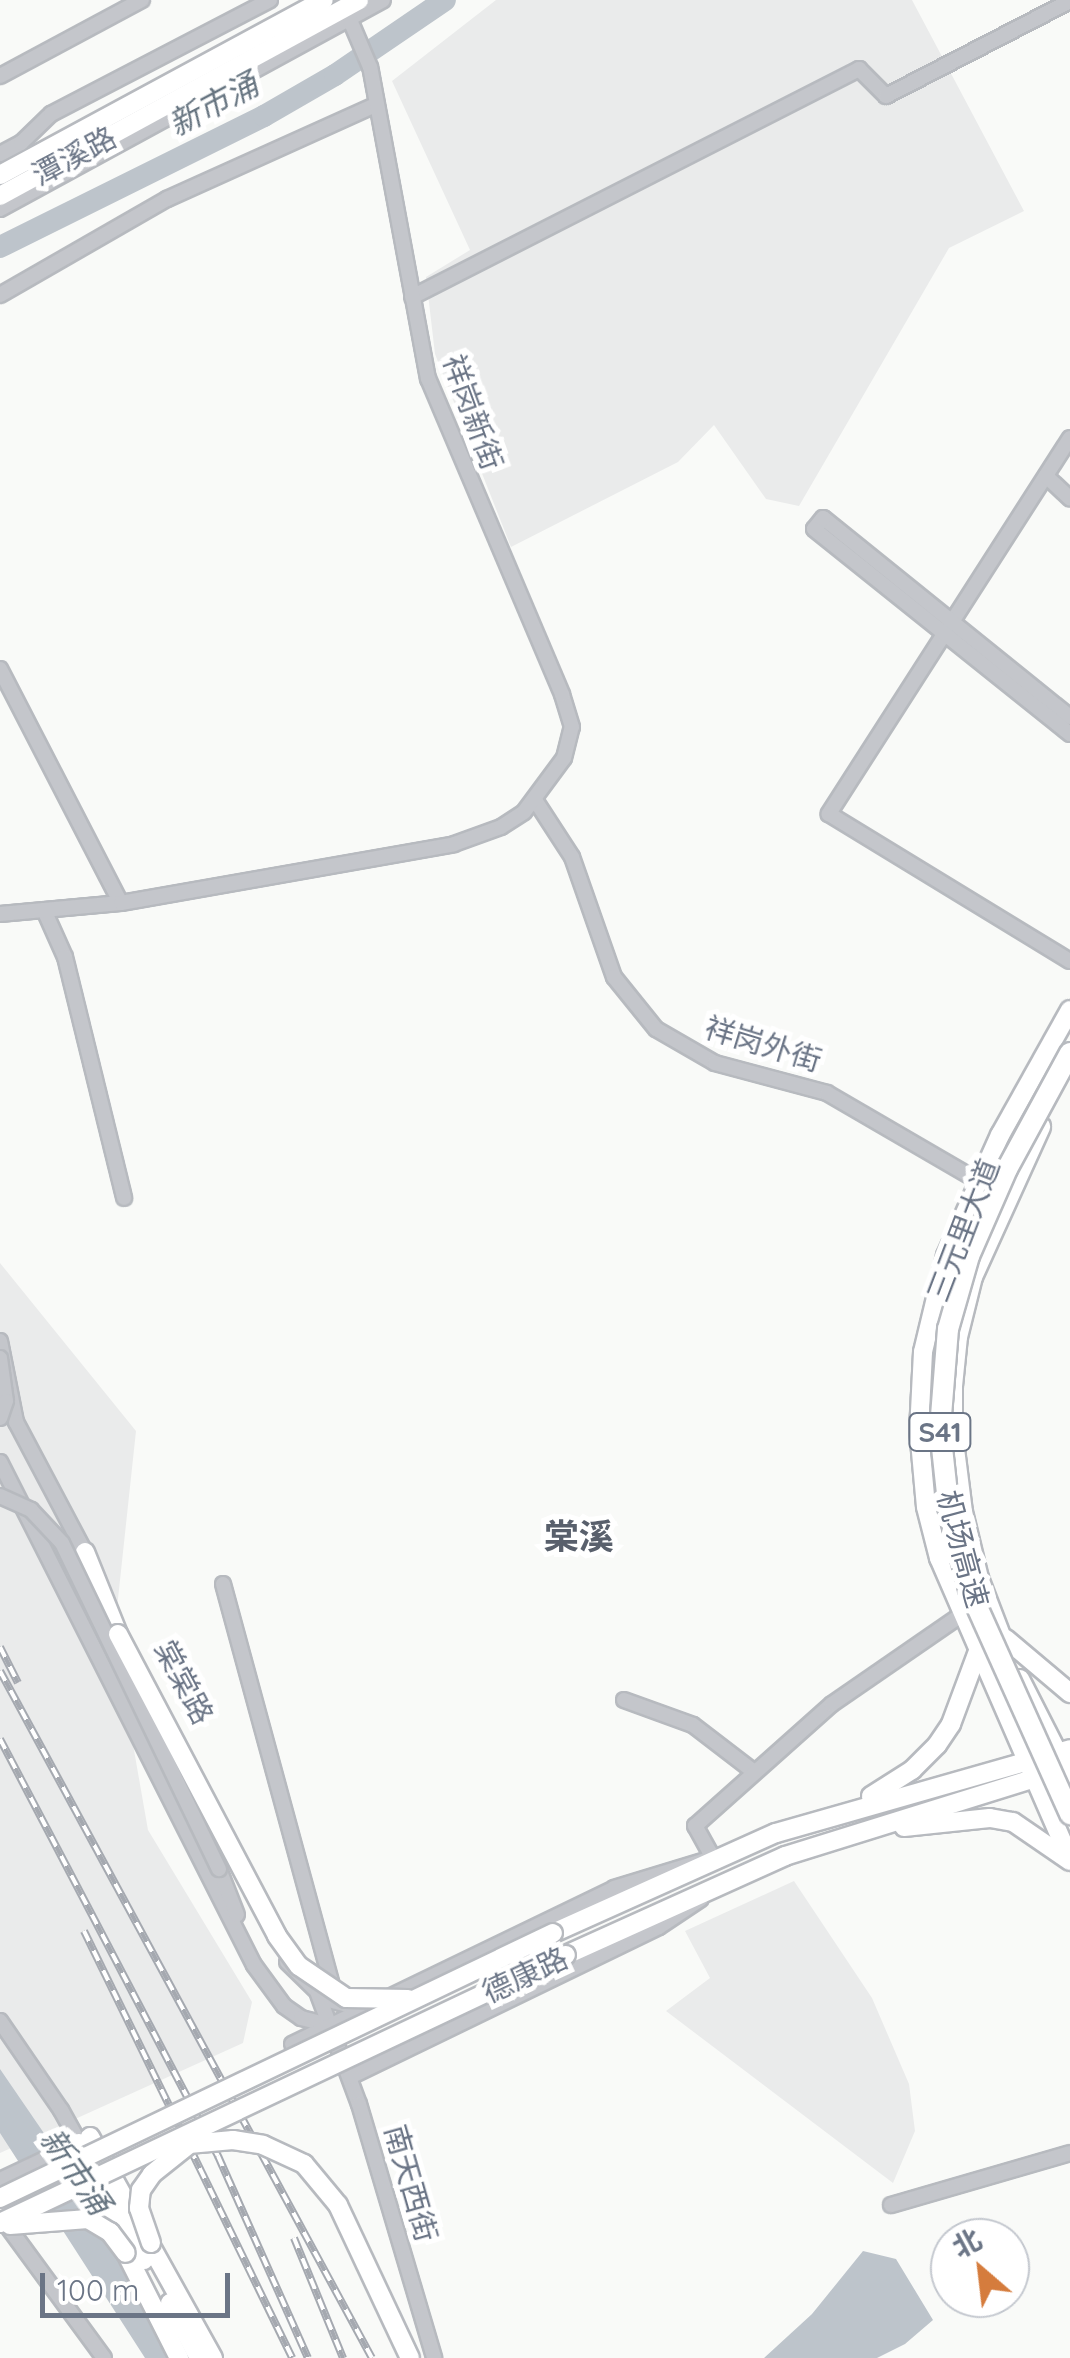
<!DOCTYPE html>
<meta charset="utf-8">
<style>
body{margin:0}
#map{position:relative;width:1070px;height:2358px;overflow:hidden;background:#f9faf8;font-family:Quicksand,"Noto Sans SC",sans-serif}
div>[style]{position:absolute}
[style*='--x']{left:calc(var(--x)*1px);top:calc(var(--y)*1px);width:calc(var(--w)*1px);rotate:calc(var(--a)*1deg)}
.built>*{inset:0;background:#eaebeb}
.water>*{inset:0;background:#bdc4cb}
.river>*{height:22px;margin:-11px;padding:0 11px;transform-origin:11px;border-radius:11px;background:#bdc4cb}
.roads{filter:drop-shadow(2px 0 #b7babf) drop-shadow(-2px 0 #b7babf) drop-shadow(0 2px #b7babf) drop-shadow(0 -2px #b7babf)}
.minor>*{height:14px;margin:-7px;padding:0 7px;transform-origin:7px;border-radius:7px;background:#c4c6cb}
.major>*{height:18px;margin:-9px;padding:0 9px;transform-origin:9px;border-radius:9px;background:#fff}
.rail>*{height:8px;margin-top:-4px;transform-origin:0;background:repeating-linear-gradient(90deg,#fff 0 11px,#a5a9b0 0 22px);box-sizing:border-box;border-block:2px solid #a5a9b0}
.bridges{filter:drop-shadow(2px 0 #b7babf) drop-shadow(-2px 0 #b7babf) drop-shadow(0 2px #b7babf) drop-shadow(0 -2px #b7babf)}
.minor-bridge>*{height:14px;margin:-7px;padding:0 7px;transform-origin:7px;border-radius:7px;background:#c4c6cb}
.major-bridge>*{height:18px;margin:-9px;padding:0 9px;transform-origin:9px;border-radius:9px;background:#fff}
.highway-bridge>*{height:20px;margin:-10px;padding:0 10px;transform-origin:10px;border-radius:10px;background:#fff}
span{translate:-50% -50%;white-space:nowrap;text-align:center;line-height:1.15;-webkit-text-stroke:10px #fff;paint-order:stroke}
.shield-label span{padding:2px 8px;background:#fff;border:2px solid;border-radius:8px;-webkit-text-stroke-width:0}
.shield-label{font-size:28px;color:#6b7586;font-weight:700}
.street-label{font-size:30px;color:#6b7586}
.water-label{font-size:32px;color:#677581;font-style:italic}
.quarter-label{font-size:35px;color:#59606c;font-weight:700}
.north{position:absolute;left:930px;top:2218px;width:100px;height:100px;box-sizing:border-box;background:#fff;border:2px solid #c4c8cf;border-radius:50%;rotate:332deg;font-size:28px;font-weight:700;line-height:40px;text-align:center;color:#6b7586}
.north::after{content:'';display:block;margin:auto;width:35px;height:45px;background:#d57c3d;clip-path:polygon(50% 0,100% 100%,50% 72%,0 100%)}
.scale{position:absolute;left:40px;top:2273px;width:190px;height:45px;box-sizing:border-box;border:5px solid #6b7586;border-top:0;padding-left:12px;font-size:30px;line-height:35px;white-space:nowrap;color:#6b7586;-webkit-text-stroke:8px #fff;paint-order:stroke}
</style>
<div id="map">
<div class="built">
<i style="clip-path:polygon(496px 0,912px 0,1024px 211px,949px 248px,799px 506px,766px 499px,714px 425px,678px 462px,511px 547px,435px 354px,426px 277px,470px 250px,392px 81px)"></i>
<i style="clip-path:polygon(0 1263px,136px 1431px,114px 1636px,148px 1830px,252px 2002px,243px 2043px,0 2153px)"></i>
<i style="clip-path:polygon(794px 1881px,872px 1998px,909px 2084px,915px 2131px,893px 2183px,666px 2011px,710px 1978px,685px 1931px)"></i>
</div>
<div class="water">
<i style="clip-path:polygon(0 2069px,50px 2142px,101px 2201px,196px 2358px,145px 2358px,0 2133px)"></i>
<i style="clip-path:polygon(863px 2251px,896px 2259px,933px 2320px,905px 2344px,877px 2358px,764px 2358px,812px 2314px)"></i>
</div>
<div class="river">
<i style="--x:0;--y:247;--w:295;--a:-26.4"></i>
<i style="--x:264;--y:116;--w:82;--a:-30"></i>
<i style="--x:335;--y:75;--w:133;--a:-34.3"></i>
</div>
<div class="roads">
<div class="minor">
<i style="--x:0;--y:76;--w:161;--a:-28.2"></i>
<i style="--x:0;--y:154;--w:24;--a:-28"></i>
<i style="--x:21;--y:143;--w:42;--a:-44"></i>
<i style="--x:51;--y:114;--w:247;--a:-27.5"></i>
<i style="--x:0;--y:209;--w:436;--a:-28.6"></i>
<i style="--x:0;--y:295;--w:193;--a:-29.9"></i>
<i style="--x:167;--y:199;--w:230;--a:-24.3"></i>
<i style="--x:412;--y:297;--w:502;--a:-27.02"></i>
<i style="--x:859;--y:69;--w:38;--a:45"></i>
<i style="--x:886;--y:96;--w:207;--a:-27.3"></i>
<i style="--x:1070;--y:438;--w:447;--a:122.7"></i>
<i style="--x:829;--y:814;--w:282;--a:31.4"></i>
<i style="--x:1046;--y:476;--w:33;--a:43"></i>
<i style="--x:0;--y:669;--w:263;--a:62.7"></i>
<i style="--x:1070;--y:717;--w:317;--a:-141.1"></i>
<i style="--x:823;--y:518;--w:14;--a:129"></i>
<i style="--x:814;--y:529;--w:328;--a:38.7"></i>
<i style="--x:535;--y:800;--w:68;--a:57"></i>
<i style="--x:572;--y:857;--w:127;--a:70.7"></i>
<i style="--x:614;--y:977;--w:67;--a:51.1"></i>
<i style="--x:656;--y:1029;--w:68;--a:30"></i>
<i style="--x:715;--y:1063;--w:116;--a:15"></i>
<i style="--x:827;--y:1093;--w:175;--a:30.2"></i>
<i style="--x:44;--y:910;--w:51;--a:65.9"></i>
<i style="--x:65;--y:957;--w:248;--a:76.2"></i>
<i style="--x:0;--y:914;--w:121;--a:-5.2"></i>
<i style="--x:121;--y:903;--w:338;--a:-10"></i>
<i style="--x:454;--y:844;--w:50;--a:-19.9"></i>
<i style="--x:501;--y:827;--w:27;--a:-33"></i>
<i style="--x:524;--y:812;--w:67;--a:-53.5"></i>
<i style="--x:564;--y:758;--w:32;--a:-76"></i>
<i style="--x:572;--y:727;--w:34;--a:-107"></i>
<i style="--x:562;--y:694;--w:342;--a:-113"></i>
<i style="--x:428;--y:379;--w:317;--a:-100.5"></i>
<i style="--x:370;--y:67;--w:51;--a:-113.1"></i>
<i style="--x:0;--y:1341;--w:83;--a:78.8"></i>
<i style="--x:16;--y:1422;--w:154;--a:62.1"></i>
<i style="--x:0;--y:1462;--w:563;--a:63.21"></i>
<i style="--x:254;--y:1965;--w:51;--a:53.8"></i>
<i style="--x:284;--y:2006;--w:21;--a:35"></i>
<i style="--x:301;--y:2018;--w:30;--a:14"></i>
<i style="--x:223;--y:1584;--w:421;--a:74.8"></i>
<i style="--x:624;--y:1700;--w:73;--a:19.9"></i>
<i style="--x:693;--y:1725;--w:76;--a:37.5"></i>
<i style="--x:219;--y:1869;--w:49;--a:68.6"></i>
<i style="--x:287;--y:1962;--w:53;--a:44.2"></i>
<i style="--x:325;--y:1999;--w:39;--a:15"></i>
<i style="--x:318;--y:1994;--w:117;--a:69.6"></i>
<i style="--x:359;--y:2104;--w:265;--a:73.5"></i>
<i style="--x:0;--y:2021;--w:108;--a:55.6"></i>
<i style="--x:61;--y:2110;--w:38;--a:61"></i>
<i style="--x:292;--y:2044;--w:358;--a:-25.8"></i>
<i style="--x:614;--y:1888;--w:103;--a:-16.9"></i>
<i style="--x:713;--y:1858;--w:37;--a:-119"></i>
<i style="--x:695;--y:1826;--w:183;--a:-41.7"></i>
<i style="--x:832;--y:1704;--w:157;--a:-34.6"></i>
<i style="--x:350;--y:2077;--w:343;--a:-25.9"></i>
<i style="--x:659;--y:1927;--w:50;--a:-33.7"></i>
<i style="--x:0;--y:2180;--w:94;--a:-25.2"></i>
<i style="--x:891;--y:2205;--w:186;--a:-16.2"></i>
<i style="--x:3;--y:2220;--w:171;--a:53.8"></i>
</div>
<div class="major">
<i style="--x:0;--y:175;--w:368;--a:-28.4"></i>
<i style="--x:0;--y:196;--w:409;--a:-28.6"></i>
<i style="--x:1070;--y:1010;--w:143;--a:119.2"></i>
<i style="--x:1000;--y:1135;--w:133;--a:114.1"></i>
<i style="--x:946;--y:1256;--w:99;--a:103.5"></i>
<i style="--x:923;--y:1352;--w:78;--a:92.9"></i>
<i style="--x:919;--y:1430;--w:77;--a:84.8"></i>
<i style="--x:926;--y:1507;--w:53;--a:75.7"></i>
<i style="--x:939;--y:1558;--w:328;--a:66.5"></i>
<i style="--x:85;--y:1552;--w:88;--a:68.1"></i>
<i style="--x:1006;--y:1639;--w:84;--a:40.2"></i>
<i style="--x:1007;--y:1651;--w:78;--a:-111"></i>
<i style="--x:979;--y:1578;--w:68;--a:-103.6"></i>
<i style="--x:963;--y:1512;--w:80;--a:-97.2"></i>
<i style="--x:953;--y:1433;--w:47;--a:-90"></i>
<i style="--x:953;--y:1386;--w:49;--a:-84.2"></i>
<i style="--x:958;--y:1337;--w:62;--a:-76"></i>
<i style="--x:973;--y:1277;--w:165;--a:-65.6"></i>
<i style="--x:1020;--y:1679;--w:110;--a:63"></i>
<i style="--x:871;--y:1796;--w:49;--a:-32.4"></i>
<i style="--x:912;--y:1770;--w:35;--a:-45"></i>
<i style="--x:937;--y:1745;--w:25;--a:-56"></i>
<i style="--x:951;--y:1724;--w:75;--a:-69.6"></i>
<i style="--x:904;--y:1827;--w:86;--a:-6"></i>
<i style="--x:990;--y:1818;--w:23;--a:10"></i>
<i style="--x:1013;--y:1822;--w:69;--a:34.4"></i>
<i style="--x:553;--y:1933;--w:244;--a:-24.2"></i>
<i style="--x:776;--y:1833;--w:306;--a:-15.9"></i>
<i style="--x:566;--y:1955;--w:240;--a:-24.3"></i>
<i style="--x:785;--y:1856;--w:269;--a:-17.3"></i>
<i style="--x:90;--y:2137;--w:253;--a:60.9"></i>
<i style="--x:79;--y:2143;--w:67;--a:65.3"></i>
<i style="--x:107;--y:2204;--w:67;--a:56.5"></i>
<i style="--x:126;--y:2253;--w:118;--a:63.2"></i>
<i style="--x:170;--y:2303;--w:62;--a:62.2"></i>
</div>
</div>
<div class="rail">
<i style="--x:0;--y:1647;--w:40;--a:63.4"></i>
<i style="--x:0;--y:1671;--w:781;--a:61.57"></i>
<i style="--x:0;--y:1739;--w:471;--a:62.4"></i>
<i style="--x:218;--y:2156;--w:221;--a:66"></i>
<i style="--x:84;--y:1931;--w:475;--a:64"></i>
<i style="--x:294;--y:2238;--w:130;--a:67.8"></i>
</div>
<div class="bridges">
<div class="minor-bridge">
<i style="--x:0;--y:1358;--w:43;--a:82.1"></i>
<i style="--x:6;--y:1401;--w:18;--a:109"></i>
<i style="--x:0;--y:1496;--w:34;--a:24"></i>
<i style="--x:31;--y:1510;--w:45;--a:46.8"></i>
<i style="--x:62;--y:1543;--w:362;--a:64.3"></i>
</div>
<div class="major-bridge">
<i style="--x:118;--y:1634;--w:341;--a:62.2"></i>
<i style="--x:277;--y:1936;--w:37;--a:54"></i>
<i style="--x:299;--y:1966;--w:57;--a:34.2"></i>
<i style="--x:346;--y:1998;--w:62;--a:0.9"></i>
<i style="--x:189;--y:2144;--w:44;--a:-5.2"></i>
<i style="--x:233;--y:2140;--w:30;--a:9"></i>
<i style="--x:263;--y:2145;--w:45;--a:24.9"></i>
<i style="--x:304;--y:2164;--w:53;--a:50.3"></i>
<i style="--x:338;--y:2205;--w:169;--a:64.8"></i>
<i style="--x:0;--y:2198;--w:613;--a:-25.6"></i>
<i style="--x:0;--y:2223;--w:626;--a:-25.34"></i>
<i style="--x:10;--y:2225;--w:78;--a:-4.4"></i>
<i style="--x:88;--y:2219;--w:26;--a:31"></i>
<i style="--x:110;--y:2232;--w:26;--a:53"></i>
<i style="--x:151;--y:2243;--w:37;--a:-109"></i>
<i style="--x:139;--y:2208;--w:18;--a:-84"></i>
<i style="--x:141;--y:2190;--w:19;--a:-55"></i>
<i style="--x:152;--y:2174;--w:45;--a:-38.7"></i>
</div>
<div class="highway-bridge">
<i style="--x:1070;--y:1053;--w:132;--a:118.5"></i>
<i style="--x:1007;--y:1169;--w:95;--a:113.6"></i>
<i style="--x:969;--y:1256;--w:76;--a:106"></i>
<i style="--x:948;--y:1329;--w:100;--a:94.6"></i>
<i style="--x:940;--y:1429;--w:83;--a:83.8"></i>
<i style="--x:949;--y:1512;--w:80;--a:75.4"></i>
<i style="--x:969;--y:1589;--w:247;--a:65.8"></i>
</div>
</div>
<div class="shield-label">
<span style="left:940px;top:1432px">S41</span>
</div>
<div class="street-label">
<span style="left:74px;top:156px;rotate:-28deg">潭溪路</span>
<span style="left:473px;top:412px;rotate:70deg">祥岗新街</span>
<span style="left:763px;top:1044px;rotate:17deg">祥岗外街</span>
<span style="left:963px;top:1230px;rotate:-69deg">三元里大道</span>
<span style="left:963px;top:1549px;rotate:75deg">机场高速</span>
<span style="left:184px;top:1682px;rotate:62deg">棠棠路</span>
<span style="left:525px;top:1975px;rotate:-25deg">德康路</span>
<span style="left:411px;top:2183px;rotate:74deg">南天西街</span>
</div>
<div class="water-label">
<span style="left:213px;top:104px;rotate:-28deg">新市涌</span>
<span style="left:76px;top:2171px;rotate:55deg">新市涌</span>
</div>
<div class="quarter-label">
<span style="left:579px;top:1536px">棠溪</span>
</div>
<div class="north">北</div>
<div class="scale">100 m</div>
</div>
